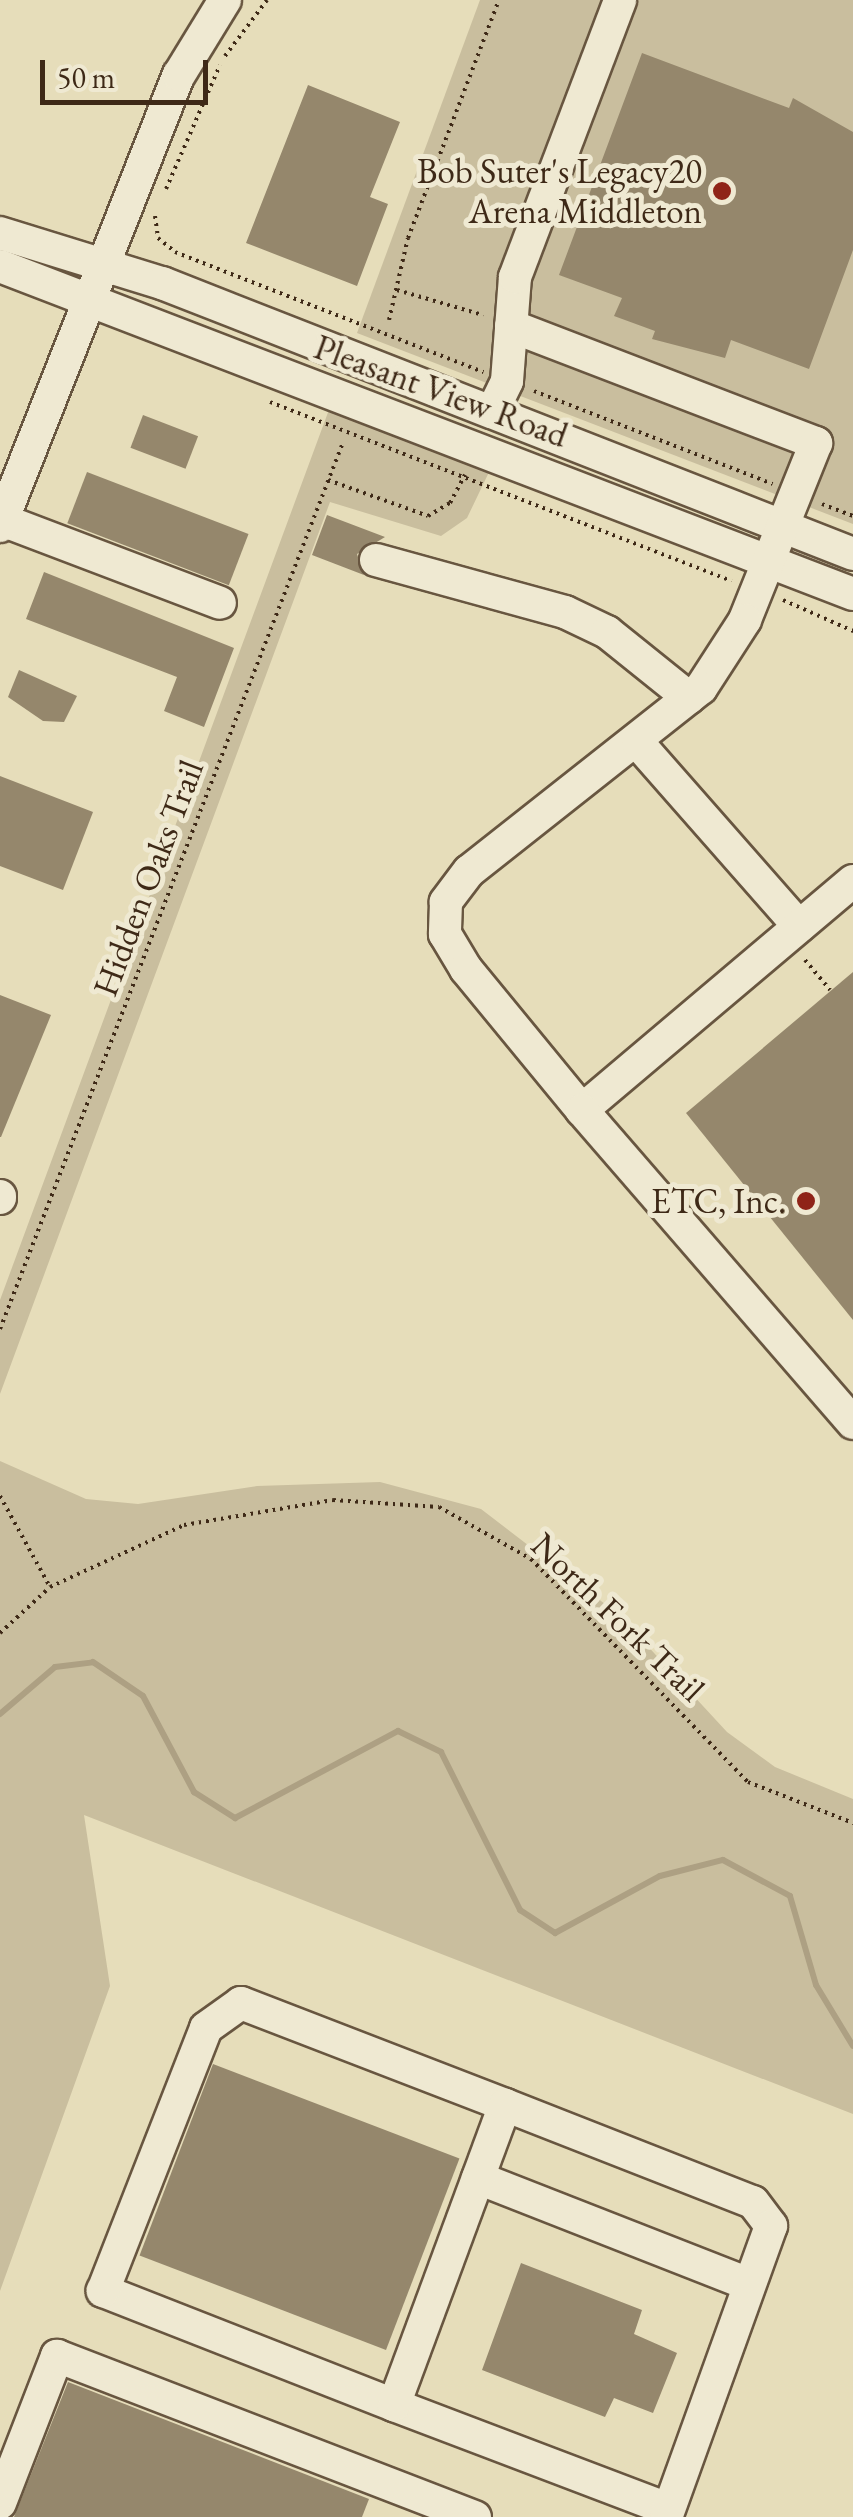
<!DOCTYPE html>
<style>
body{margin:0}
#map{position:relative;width:853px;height:2517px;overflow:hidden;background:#e6ddba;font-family:"EB Garamond",serif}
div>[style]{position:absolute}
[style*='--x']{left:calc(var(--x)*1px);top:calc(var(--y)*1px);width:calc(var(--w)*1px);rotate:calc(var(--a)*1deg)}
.green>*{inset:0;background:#c9be9e}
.stream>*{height:6px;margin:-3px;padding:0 3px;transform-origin:3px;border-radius:3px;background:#ada083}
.building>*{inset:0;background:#95876c;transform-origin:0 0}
.path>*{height:4px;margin-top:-2px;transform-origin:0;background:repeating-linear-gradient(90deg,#3e2917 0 2.5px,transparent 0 7.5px)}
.roads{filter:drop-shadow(2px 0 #685640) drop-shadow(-2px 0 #685640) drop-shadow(0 2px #685640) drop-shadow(0 -2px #685640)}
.minor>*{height:32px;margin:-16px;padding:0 16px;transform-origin:16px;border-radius:16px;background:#efe9d2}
.dots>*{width:28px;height:28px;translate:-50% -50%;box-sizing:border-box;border:5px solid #efe9d2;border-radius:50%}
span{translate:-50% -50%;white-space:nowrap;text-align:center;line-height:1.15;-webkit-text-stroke:10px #efe9d2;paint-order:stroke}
.poi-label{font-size:35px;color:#3e2917}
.right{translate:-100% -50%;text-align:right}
.street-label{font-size:35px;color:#3e2917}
.scale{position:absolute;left:40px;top:60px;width:168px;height:45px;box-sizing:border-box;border:5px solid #3e2917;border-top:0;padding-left:12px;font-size:30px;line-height:35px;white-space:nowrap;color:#3e2917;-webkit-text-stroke:8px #efe9d2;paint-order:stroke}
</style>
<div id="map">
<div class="green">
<i style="clip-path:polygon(480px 0,853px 0,853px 524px,357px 333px)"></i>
<i style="clip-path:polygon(330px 407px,490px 470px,467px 518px,441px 536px,330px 502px,0 1394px,0 1300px)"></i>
<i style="clip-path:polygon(0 1461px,86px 1499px,138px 1504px,257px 1486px,380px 1482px,481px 1509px,618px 1614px,727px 1732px,775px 1767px,853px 1799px,853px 2114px,84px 1815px,110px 1986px,0 2291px)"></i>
</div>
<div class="stream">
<i style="--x:0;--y:1714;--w:72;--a:-40.5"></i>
<i style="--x:55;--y:1667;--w:38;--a:-7"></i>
<i style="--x:93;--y:1662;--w:60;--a:34.2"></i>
<i style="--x:143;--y:1696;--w:109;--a:62"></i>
<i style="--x:194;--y:1792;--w:49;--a:32.4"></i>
<i style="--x:235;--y:1818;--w:185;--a:-28.1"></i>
<i style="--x:398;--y:1731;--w:48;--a:26"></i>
<i style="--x:441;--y:1752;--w:177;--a:63.4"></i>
<i style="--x:520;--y:1910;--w:42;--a:33.3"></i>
<i style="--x:555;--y:1933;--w:119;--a:-28.5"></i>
<i style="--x:660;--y:1876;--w:65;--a:-14.3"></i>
<i style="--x:723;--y:1860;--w:76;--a:28.2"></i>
<i style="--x:790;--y:1896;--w:93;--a:73.7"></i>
<i style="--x:816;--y:1985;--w:71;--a:58.8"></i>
</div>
<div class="building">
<i style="clip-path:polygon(642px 53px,789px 108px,793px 98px,853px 132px,853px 250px,809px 369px,731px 340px,725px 358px,652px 339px,655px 331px,614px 316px,622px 298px,559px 275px)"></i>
<i style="clip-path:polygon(308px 85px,400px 122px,370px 197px,388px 204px,357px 286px,246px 243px)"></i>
<i style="left:143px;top:415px;width:59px;height:35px;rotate:21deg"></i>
<i style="left:87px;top:472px;width:173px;height:55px;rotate:21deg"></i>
<i style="clip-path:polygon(327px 515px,385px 537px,357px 554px,364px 575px,312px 555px)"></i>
<i style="clip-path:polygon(44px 572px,234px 648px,204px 727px,164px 711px,177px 677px,26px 619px)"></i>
<i style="clip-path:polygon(19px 670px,77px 696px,64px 722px,43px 721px,8px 697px)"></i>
<i style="clip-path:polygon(0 776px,93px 812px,63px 890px,0 866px)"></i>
<i style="clip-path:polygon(853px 972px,853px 1320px,686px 1113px)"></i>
<i style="clip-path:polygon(0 995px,51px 1015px,1px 1137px,0 1137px)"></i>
<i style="left:213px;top:2064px;width:264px;height:205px;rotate:21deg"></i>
<i style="clip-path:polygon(521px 2263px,642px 2310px,634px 2334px,677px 2353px,653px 2413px,614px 2398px,605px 2417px,482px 2370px)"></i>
<i style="clip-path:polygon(68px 2382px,369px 2499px,362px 2517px,14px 2517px)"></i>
</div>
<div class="path">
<i style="--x:225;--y:56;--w:70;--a:-53.1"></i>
<i style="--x:166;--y:189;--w:135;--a:-66.5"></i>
<i style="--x:155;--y:216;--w:22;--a:82"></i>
<i style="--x:158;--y:238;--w:22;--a:39"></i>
<i style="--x:175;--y:252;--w:331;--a:21.3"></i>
<i style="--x:397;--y:290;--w:90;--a:16.2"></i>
<i style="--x:389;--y:320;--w:84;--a:-77"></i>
<i style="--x:408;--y:238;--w:255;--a:-69.1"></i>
<i style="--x:534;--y:391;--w:256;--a:21.3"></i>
<i style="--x:270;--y:402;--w:495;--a:21.2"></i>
<i style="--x:328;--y:480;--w:106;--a:19.8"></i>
<i style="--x:428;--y:516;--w:26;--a:-31"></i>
<i style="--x:450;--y:503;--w:32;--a:-62"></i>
<i style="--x:822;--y:504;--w:33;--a:21"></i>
<i style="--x:783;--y:600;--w:77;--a:23.9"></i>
<i style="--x:805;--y:960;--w:39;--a:50"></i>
<i style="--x:0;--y:1329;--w:948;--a:-68.85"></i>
<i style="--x:0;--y:1496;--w:104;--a:61.2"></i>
<i style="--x:0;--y:1633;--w:68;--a:-42.6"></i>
<i style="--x:50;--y:1587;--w:148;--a:-24.8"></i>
<i style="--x:184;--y:1525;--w:151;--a:-9.5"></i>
<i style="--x:333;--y:1500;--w:106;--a:3.8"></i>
<i style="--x:439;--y:1507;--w:106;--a:29.5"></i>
<i style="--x:531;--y:1559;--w:311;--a:45.8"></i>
<i style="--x:748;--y:1782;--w:113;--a:21.3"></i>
</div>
<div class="roads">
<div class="minor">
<i style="--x:0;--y:233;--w:170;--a:17.2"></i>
<i style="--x:162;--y:283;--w:742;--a:21.41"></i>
<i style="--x:0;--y:266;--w:914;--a:21.03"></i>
<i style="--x:511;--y:326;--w:327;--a:21"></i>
<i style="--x:816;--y:443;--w:191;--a:111.9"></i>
<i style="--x:745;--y:620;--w:81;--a:122.9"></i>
<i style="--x:701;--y:688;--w:295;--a:141.7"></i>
<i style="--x:469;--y:871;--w:39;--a:127"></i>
<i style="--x:446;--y:902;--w:32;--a:92"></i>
<i style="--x:445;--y:934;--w:41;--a:59"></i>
<i style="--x:466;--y:969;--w:183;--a:50.6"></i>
<i style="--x:493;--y:410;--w:32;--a:-64"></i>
<i style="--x:507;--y:381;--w:104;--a:-85.6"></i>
<i style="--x:515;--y:277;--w:296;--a:-69.2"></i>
<i style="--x:2;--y:520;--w:233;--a:20.8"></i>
<i style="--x:0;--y:526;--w:485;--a:-68.4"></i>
<i style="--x:179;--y:75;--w:88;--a:-58.5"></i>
<i style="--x:376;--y:560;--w:196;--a:15.4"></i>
<i style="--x:565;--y:612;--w:47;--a:25.5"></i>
<i style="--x:607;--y:632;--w:105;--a:38.8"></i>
<i style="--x:638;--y:743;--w:244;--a:48.7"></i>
<i style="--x:853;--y:881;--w:355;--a:139.8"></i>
<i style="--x:582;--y:1110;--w:414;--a:49.1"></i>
<i style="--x:0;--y:1196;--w:2;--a:90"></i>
<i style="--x:478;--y:2178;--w:291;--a:21.4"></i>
<i style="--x:394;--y:2405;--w:313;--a:-158.6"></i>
<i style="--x:103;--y:2291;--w:282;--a:-68.6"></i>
<i style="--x:206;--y:2028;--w:43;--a:-35.5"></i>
<i style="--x:241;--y:2003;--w:283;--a:21.1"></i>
<i style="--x:0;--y:2503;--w:158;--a:-68.8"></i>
<i style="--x:57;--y:2356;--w:448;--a:21.1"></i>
<i style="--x:665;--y:2508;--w:290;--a:-159.2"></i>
<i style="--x:394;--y:2405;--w:320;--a:-69.7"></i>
<i style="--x:505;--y:2105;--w:266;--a:21.4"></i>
<i style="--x:753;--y:2202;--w:30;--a:53"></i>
<i style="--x:771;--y:2226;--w:309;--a:109.8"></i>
</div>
</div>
<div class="dots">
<i style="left:722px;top:191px;background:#8f2418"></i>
<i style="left:806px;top:1201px;background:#8f2418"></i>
</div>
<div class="poi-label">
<span class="right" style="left:702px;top:191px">Bob Suter's Legacy20<br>Arena Middleton</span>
<span class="right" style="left:786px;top:1201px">ETC, Inc.</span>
</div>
<div class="street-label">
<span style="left:441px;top:391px;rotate:20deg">Pleasant View Road</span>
<span style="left:148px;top:878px;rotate:-69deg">Hidden Oaks Trail</span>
<span style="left:618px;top:1617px;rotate:44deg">North Fork Trail</span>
</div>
<div class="scale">50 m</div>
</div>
